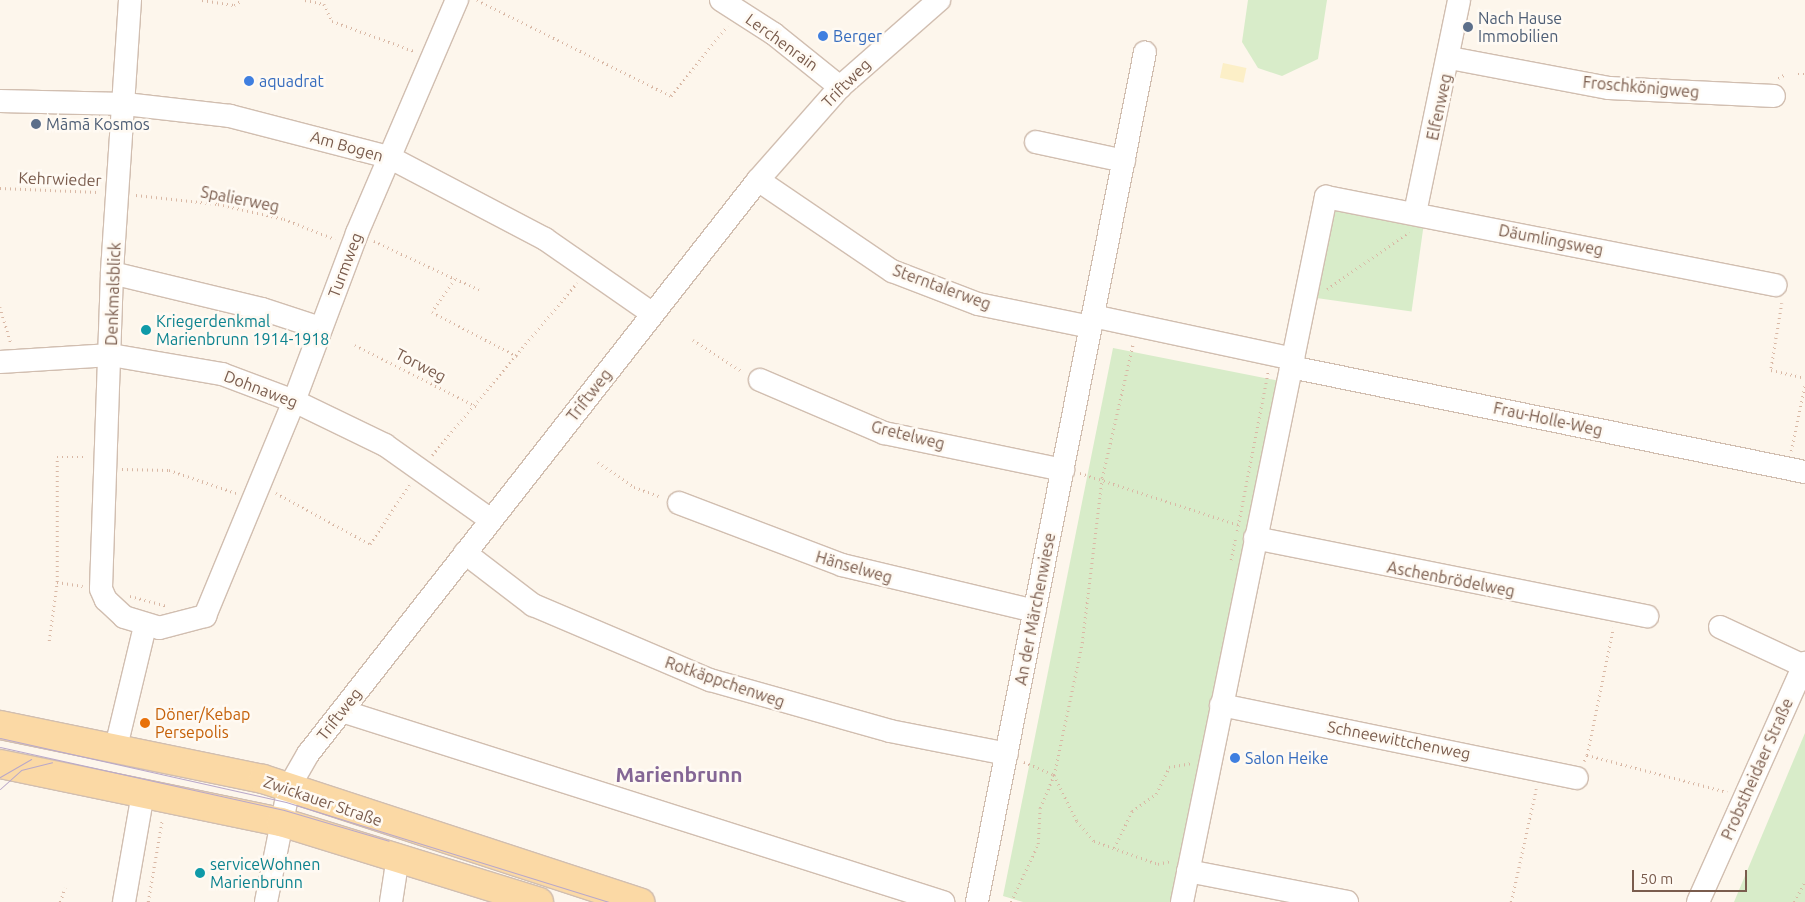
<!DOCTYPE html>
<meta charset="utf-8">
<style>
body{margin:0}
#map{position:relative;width:1805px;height:902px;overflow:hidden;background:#fdf6ec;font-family:Ubuntu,sans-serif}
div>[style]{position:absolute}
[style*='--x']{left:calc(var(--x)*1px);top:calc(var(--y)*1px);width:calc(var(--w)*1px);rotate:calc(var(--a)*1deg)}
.green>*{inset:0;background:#d8ecc9;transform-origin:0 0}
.sand>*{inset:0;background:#fcefc7;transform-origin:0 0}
.path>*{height:2.5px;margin-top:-1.25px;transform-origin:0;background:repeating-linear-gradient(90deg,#d9b8a5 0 1px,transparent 0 5px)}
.roads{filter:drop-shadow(1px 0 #d1beb0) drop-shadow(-1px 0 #d1beb0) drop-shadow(0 1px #d1beb0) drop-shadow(0 -1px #d1beb0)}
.minor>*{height:22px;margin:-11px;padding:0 11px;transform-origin:11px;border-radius:11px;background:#fff}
.major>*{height:28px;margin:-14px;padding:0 14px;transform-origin:14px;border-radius:14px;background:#fbd9a5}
.tram>*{height:1px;margin:-0.5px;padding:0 0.5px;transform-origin:0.5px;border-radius:0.5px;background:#b9a8c9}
.dots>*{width:14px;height:14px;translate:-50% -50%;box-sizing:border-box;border:2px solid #fffaf3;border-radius:50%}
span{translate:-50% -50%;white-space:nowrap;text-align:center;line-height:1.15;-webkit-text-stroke:5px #fffaf3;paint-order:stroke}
.service-label{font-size:16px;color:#4e5e75}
.left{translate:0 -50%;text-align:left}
.shop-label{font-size:16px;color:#366cbe}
.street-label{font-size:16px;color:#7a5c4d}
.culture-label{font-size:16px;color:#0d838f}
.food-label{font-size:16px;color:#c56008}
.district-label{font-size:21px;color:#846695;font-weight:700}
.scale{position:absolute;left:1632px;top:870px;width:115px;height:22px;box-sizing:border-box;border:2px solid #7a5c4d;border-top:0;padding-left:6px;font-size:15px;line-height:18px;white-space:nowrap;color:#7a5c4d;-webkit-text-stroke:4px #fffaf3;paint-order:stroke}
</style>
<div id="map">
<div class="green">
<i style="clip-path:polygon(1248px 0,1327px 0,1318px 59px,1282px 76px,1258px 68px,1242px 42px)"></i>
<i style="left:1329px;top:209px;width:96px;height:90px;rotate:8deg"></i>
<i style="clip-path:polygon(1113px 348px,1280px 381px,1176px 902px,1023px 902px,1003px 896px)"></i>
<i style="clip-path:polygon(1805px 733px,1805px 902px,1734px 902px)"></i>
</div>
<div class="sand">
<i style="left:1223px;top:63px;width:24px;height:15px;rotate:12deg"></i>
</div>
<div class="path">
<i style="--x:202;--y:0;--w:32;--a:9"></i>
<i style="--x:234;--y:5;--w:9;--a:-32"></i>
<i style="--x:305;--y:0;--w:19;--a:12"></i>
<i style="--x:324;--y:4;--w:19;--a:65"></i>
<i style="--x:332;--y:21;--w:87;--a:20.1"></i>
<i style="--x:477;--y:0;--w:216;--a:26.3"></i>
<i style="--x:671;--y:96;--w:90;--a:-51.3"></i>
<i style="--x:1798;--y:74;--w:7;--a:0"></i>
<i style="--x:1778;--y:78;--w:9;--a:-27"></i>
<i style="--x:0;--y:188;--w:98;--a:2.3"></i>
<i style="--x:136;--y:195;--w:82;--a:6.3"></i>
<i style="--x:218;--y:204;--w:68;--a:12.8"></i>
<i style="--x:284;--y:219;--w:55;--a:21.4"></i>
<i style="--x:374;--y:241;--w:89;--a:25.1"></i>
<i style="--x:1327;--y:289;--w:100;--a:-34.8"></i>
<i style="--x:479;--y:290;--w:26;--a:-155"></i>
<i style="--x:455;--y:279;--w:40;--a:124.9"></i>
<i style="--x:432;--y:312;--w:96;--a:27.4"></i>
<i style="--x:1782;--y:303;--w:68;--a:99.3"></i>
<i style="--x:1771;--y:370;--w:35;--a:13"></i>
<i style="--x:0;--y:307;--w:37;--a:73"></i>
<i style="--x:693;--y:340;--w:59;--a:32.6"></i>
<i style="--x:355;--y:345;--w:136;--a:26.8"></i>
<i style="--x:1791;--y:451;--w:68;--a:-78.2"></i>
<i style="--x:432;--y:455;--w:225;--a:-49.9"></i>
<i style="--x:598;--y:462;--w:44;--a:34.8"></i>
<i style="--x:634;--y:487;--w:29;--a:20"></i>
<i style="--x:122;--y:469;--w:47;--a:1.2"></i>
<i style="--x:169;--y:470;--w:71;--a:18.9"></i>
<i style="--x:1080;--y:473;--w:167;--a:18.1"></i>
<i style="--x:276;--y:493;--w:107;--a:28.5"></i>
<i style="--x:370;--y:544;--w:71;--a:-56.5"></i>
<i style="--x:1237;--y:531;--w:162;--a:-79"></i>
<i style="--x:1231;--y:560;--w:21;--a:-79"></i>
<i style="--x:57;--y:582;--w:26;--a:9"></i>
<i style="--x:130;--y:596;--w:39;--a:15"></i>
<i style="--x:49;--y:641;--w:60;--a:-82.3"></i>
<i style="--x:57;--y:582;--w:125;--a:-90"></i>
<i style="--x:57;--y:457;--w:30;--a:0"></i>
<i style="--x:1587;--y:755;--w:130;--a:-78.4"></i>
<i style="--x:1584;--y:761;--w:7;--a:-63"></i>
<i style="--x:1587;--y:755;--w:145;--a:14.8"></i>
<i style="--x:1024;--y:762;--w:33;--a:23"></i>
<i style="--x:1054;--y:775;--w:51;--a:63.4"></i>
<i style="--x:1077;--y:821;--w:26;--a:50"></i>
<i style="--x:1094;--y:841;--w:68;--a:19.8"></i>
<i style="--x:1158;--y:864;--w:13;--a:-13"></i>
<i style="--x:1114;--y:848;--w:41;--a:-64.1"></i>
<i style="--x:1132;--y:811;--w:29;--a:-35"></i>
<i style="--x:1156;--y:794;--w:30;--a:-64"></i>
<i style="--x:1169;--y:767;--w:22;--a:-10"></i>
<i style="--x:60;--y:902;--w:15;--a:-70"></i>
<i style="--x:148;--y:902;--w:83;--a:-80.3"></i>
<i style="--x:1011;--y:902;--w:64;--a:-65"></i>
<i style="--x:1038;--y:844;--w:36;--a:-87"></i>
<i style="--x:1040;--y:808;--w:36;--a:-67"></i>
<i style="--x:1054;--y:775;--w:135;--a:-78"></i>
<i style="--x:1082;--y:643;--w:166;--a:-83.1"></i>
<i style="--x:1102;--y:478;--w:138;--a:-77"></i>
<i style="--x:1511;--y:902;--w:116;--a:-77.5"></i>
<i style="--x:1794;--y:902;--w:24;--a:-62"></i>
</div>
<div class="roads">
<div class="minor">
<i style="--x:130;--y:0;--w:274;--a:93.8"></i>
<i style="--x:112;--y:273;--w:316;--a:92"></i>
<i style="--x:101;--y:589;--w:12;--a:66"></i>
<i style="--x:106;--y:600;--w:25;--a:43"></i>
<i style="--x:124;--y:617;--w:37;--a:17"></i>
<i style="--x:159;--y:628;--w:48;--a:-14.6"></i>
<i style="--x:205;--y:616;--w:233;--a:-67.5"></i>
<i style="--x:294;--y:401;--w:179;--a:-69.4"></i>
<i style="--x:357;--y:233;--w:254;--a:-66.8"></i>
<i style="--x:721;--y:0;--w:63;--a:32.7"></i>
<i style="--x:774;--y:34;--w:85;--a:38.8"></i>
<i style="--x:1450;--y:58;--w:162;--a:10.7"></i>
<i style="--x:1609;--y:88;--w:165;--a:2.8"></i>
<i style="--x:0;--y:101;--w:125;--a:1.4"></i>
<i style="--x:125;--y:104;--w:106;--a:6.5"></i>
<i style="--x:230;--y:116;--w:164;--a:14.5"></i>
<i style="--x:389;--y:157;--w:176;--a:27.7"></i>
<i style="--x:545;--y:239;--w:131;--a:34.8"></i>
<i style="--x:1036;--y:142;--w:90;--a:12.2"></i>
<i style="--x:758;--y:180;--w:162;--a:34.2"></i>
<i style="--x:892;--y:271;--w:92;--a:21"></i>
<i style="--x:978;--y:304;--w:115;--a:11.5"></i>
<i style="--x:1415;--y:213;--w:217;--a:-78.3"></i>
<i style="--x:112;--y:273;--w:154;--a:13.5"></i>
<i style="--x:262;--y:309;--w:61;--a:18.1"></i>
<i style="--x:1093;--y:316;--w:205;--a:12.1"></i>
<i style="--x:0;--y:362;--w:111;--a:-3.6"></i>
<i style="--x:111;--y:355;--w:113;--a:9.7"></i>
<i style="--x:222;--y:374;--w:77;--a:20.6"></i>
<i style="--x:294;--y:401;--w:101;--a:25.8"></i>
<i style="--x:385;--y:445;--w:130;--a:35.3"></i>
<i style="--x:1291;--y:367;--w:525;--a:11.55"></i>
<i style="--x:760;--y:380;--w:135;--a:23.1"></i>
<i style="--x:884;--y:433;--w:183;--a:11.7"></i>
<i style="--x:679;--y:503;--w:174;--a:20.8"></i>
<i style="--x:842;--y:565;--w:198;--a:13.4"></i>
<i style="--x:1255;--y:538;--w:400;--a:11.3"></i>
<i style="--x:465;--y:553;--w:86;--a:37.4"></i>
<i style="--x:533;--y:605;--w:192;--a:23"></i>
<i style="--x:710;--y:680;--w:187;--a:15.8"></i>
<i style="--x:890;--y:731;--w:119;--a:11.1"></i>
<i style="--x:1720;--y:627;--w:93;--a:24.9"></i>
<i style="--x:1221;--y:705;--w:363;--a:11.6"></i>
<i style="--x:342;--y:711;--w:631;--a:17.63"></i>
<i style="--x:116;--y:747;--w:124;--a:-76.5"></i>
<i style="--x:1188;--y:871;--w:162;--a:11"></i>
<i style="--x:124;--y:902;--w:111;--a:-80.1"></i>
<i style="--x:266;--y:902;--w:117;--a:-78.7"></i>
<i style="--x:289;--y:787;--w:38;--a:-60"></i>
<i style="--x:308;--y:754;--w:729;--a:-51.9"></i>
<i style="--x:758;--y:180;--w:124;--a:-48.6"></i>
<i style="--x:840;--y:87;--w:132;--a:-41.3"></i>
<i style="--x:391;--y:902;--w:46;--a:-81.2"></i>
<i style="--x:977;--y:902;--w:866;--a:-78.82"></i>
<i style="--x:1182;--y:902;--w:720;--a:-78.46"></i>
<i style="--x:1326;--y:197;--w:458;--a:11.1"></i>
<i style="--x:1698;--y:902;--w:262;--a:-65.9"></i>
</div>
<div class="major">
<i style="--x:0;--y:725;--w:268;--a:11.6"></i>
<i style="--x:263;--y:779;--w:397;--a:18.1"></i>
<i style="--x:0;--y:764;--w:287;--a:11.7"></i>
<i style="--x:281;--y:822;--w:270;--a:17.2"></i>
</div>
</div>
<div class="tram">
<i style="--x:0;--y:738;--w:293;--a:12.6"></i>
<i style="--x:286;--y:802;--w:338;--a:17.2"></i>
<i style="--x:0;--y:747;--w:291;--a:12.5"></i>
<i style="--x:284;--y:810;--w:109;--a:16.4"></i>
<i style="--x:0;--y:777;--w:36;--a:-30"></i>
<i style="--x:0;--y:789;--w:28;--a:-42"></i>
<i style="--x:21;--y:770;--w:32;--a:-14"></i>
</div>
<div class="dots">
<i style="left:1468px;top:27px;background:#5c6f8a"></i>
<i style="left:823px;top:36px;background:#3f7fe0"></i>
<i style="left:249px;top:81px;background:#3f7fe0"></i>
<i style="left:36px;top:124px;background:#5c6f8a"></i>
<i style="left:146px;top:330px;background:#0f9aa8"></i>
<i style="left:145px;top:723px;background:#e8710a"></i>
<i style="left:1235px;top:758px;background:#3f7fe0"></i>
<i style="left:200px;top:873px;background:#0f9aa8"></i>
</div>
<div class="service-label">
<span class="left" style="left:1478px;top:27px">Nach Hause<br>Immobilien</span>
<span class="left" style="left:46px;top:124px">Mãmã Kosmos</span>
</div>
<div class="shop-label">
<span class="left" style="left:833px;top:36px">Berger</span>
<span class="left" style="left:259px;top:81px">aquadrat</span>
<span class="left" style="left:1245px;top:758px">Salon Heike</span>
</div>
<div class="street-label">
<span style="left:782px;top:42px;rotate:36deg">Lerchenrain</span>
<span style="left:846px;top:83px;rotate:-45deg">Triftweg</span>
<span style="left:1641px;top:87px;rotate:5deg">Froschkönigweg</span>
<span style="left:1439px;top:107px;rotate:-78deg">Elfenweg</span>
<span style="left:347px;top:146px;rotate:16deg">Am Bogen</span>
<span style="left:60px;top:179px;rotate:2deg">Kehrwieder</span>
<span style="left:240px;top:199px;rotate:11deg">Spalierweg</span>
<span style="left:1551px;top:240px;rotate:11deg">Däumlingsweg</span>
<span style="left:345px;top:265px;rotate:-69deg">Turmweg</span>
<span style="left:942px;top:287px;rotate:20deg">Sterntalerweg</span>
<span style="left:113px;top:294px;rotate:-88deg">Denkmalsblick</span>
<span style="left:421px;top:365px;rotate:27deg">Torweg</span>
<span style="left:261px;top:389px;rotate:21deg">Dohnaweg</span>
<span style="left:589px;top:395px;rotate:-52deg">Triftweg</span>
<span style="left:1548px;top:419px;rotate:12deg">Frau-Holle-Weg</span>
<span style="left:908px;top:435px;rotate:14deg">Gretelweg</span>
<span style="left:854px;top:567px;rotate:16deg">Hänselweg</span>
<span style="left:1451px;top:579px;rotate:11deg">Aschenbrödelweg</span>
<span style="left:1035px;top:609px;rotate:-79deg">An der Märchenwiese</span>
<span style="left:725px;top:682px;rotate:19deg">Rotkäppchenweg</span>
<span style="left:339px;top:714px;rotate:-52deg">Triftweg</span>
<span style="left:1399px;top:740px;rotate:11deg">Schneewittchenweg</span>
<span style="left:1757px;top:769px;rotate:-66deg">Probstheidaer Straße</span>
<span style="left:323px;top:801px;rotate:19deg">Zwickauer Straße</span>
</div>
<div class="culture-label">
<span class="left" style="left:156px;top:330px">Kriegerdenkmal<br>Marienbrunn 1914-1918</span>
<span class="left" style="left:210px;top:873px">serviceWohnen<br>Marienbrunn</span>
</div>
<div class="food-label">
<span class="left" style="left:155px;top:723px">Döner/Kebap<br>Persepolis</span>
</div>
<div class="district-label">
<span style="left:679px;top:774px">Marienbrunn</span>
</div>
<div class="scale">50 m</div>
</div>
